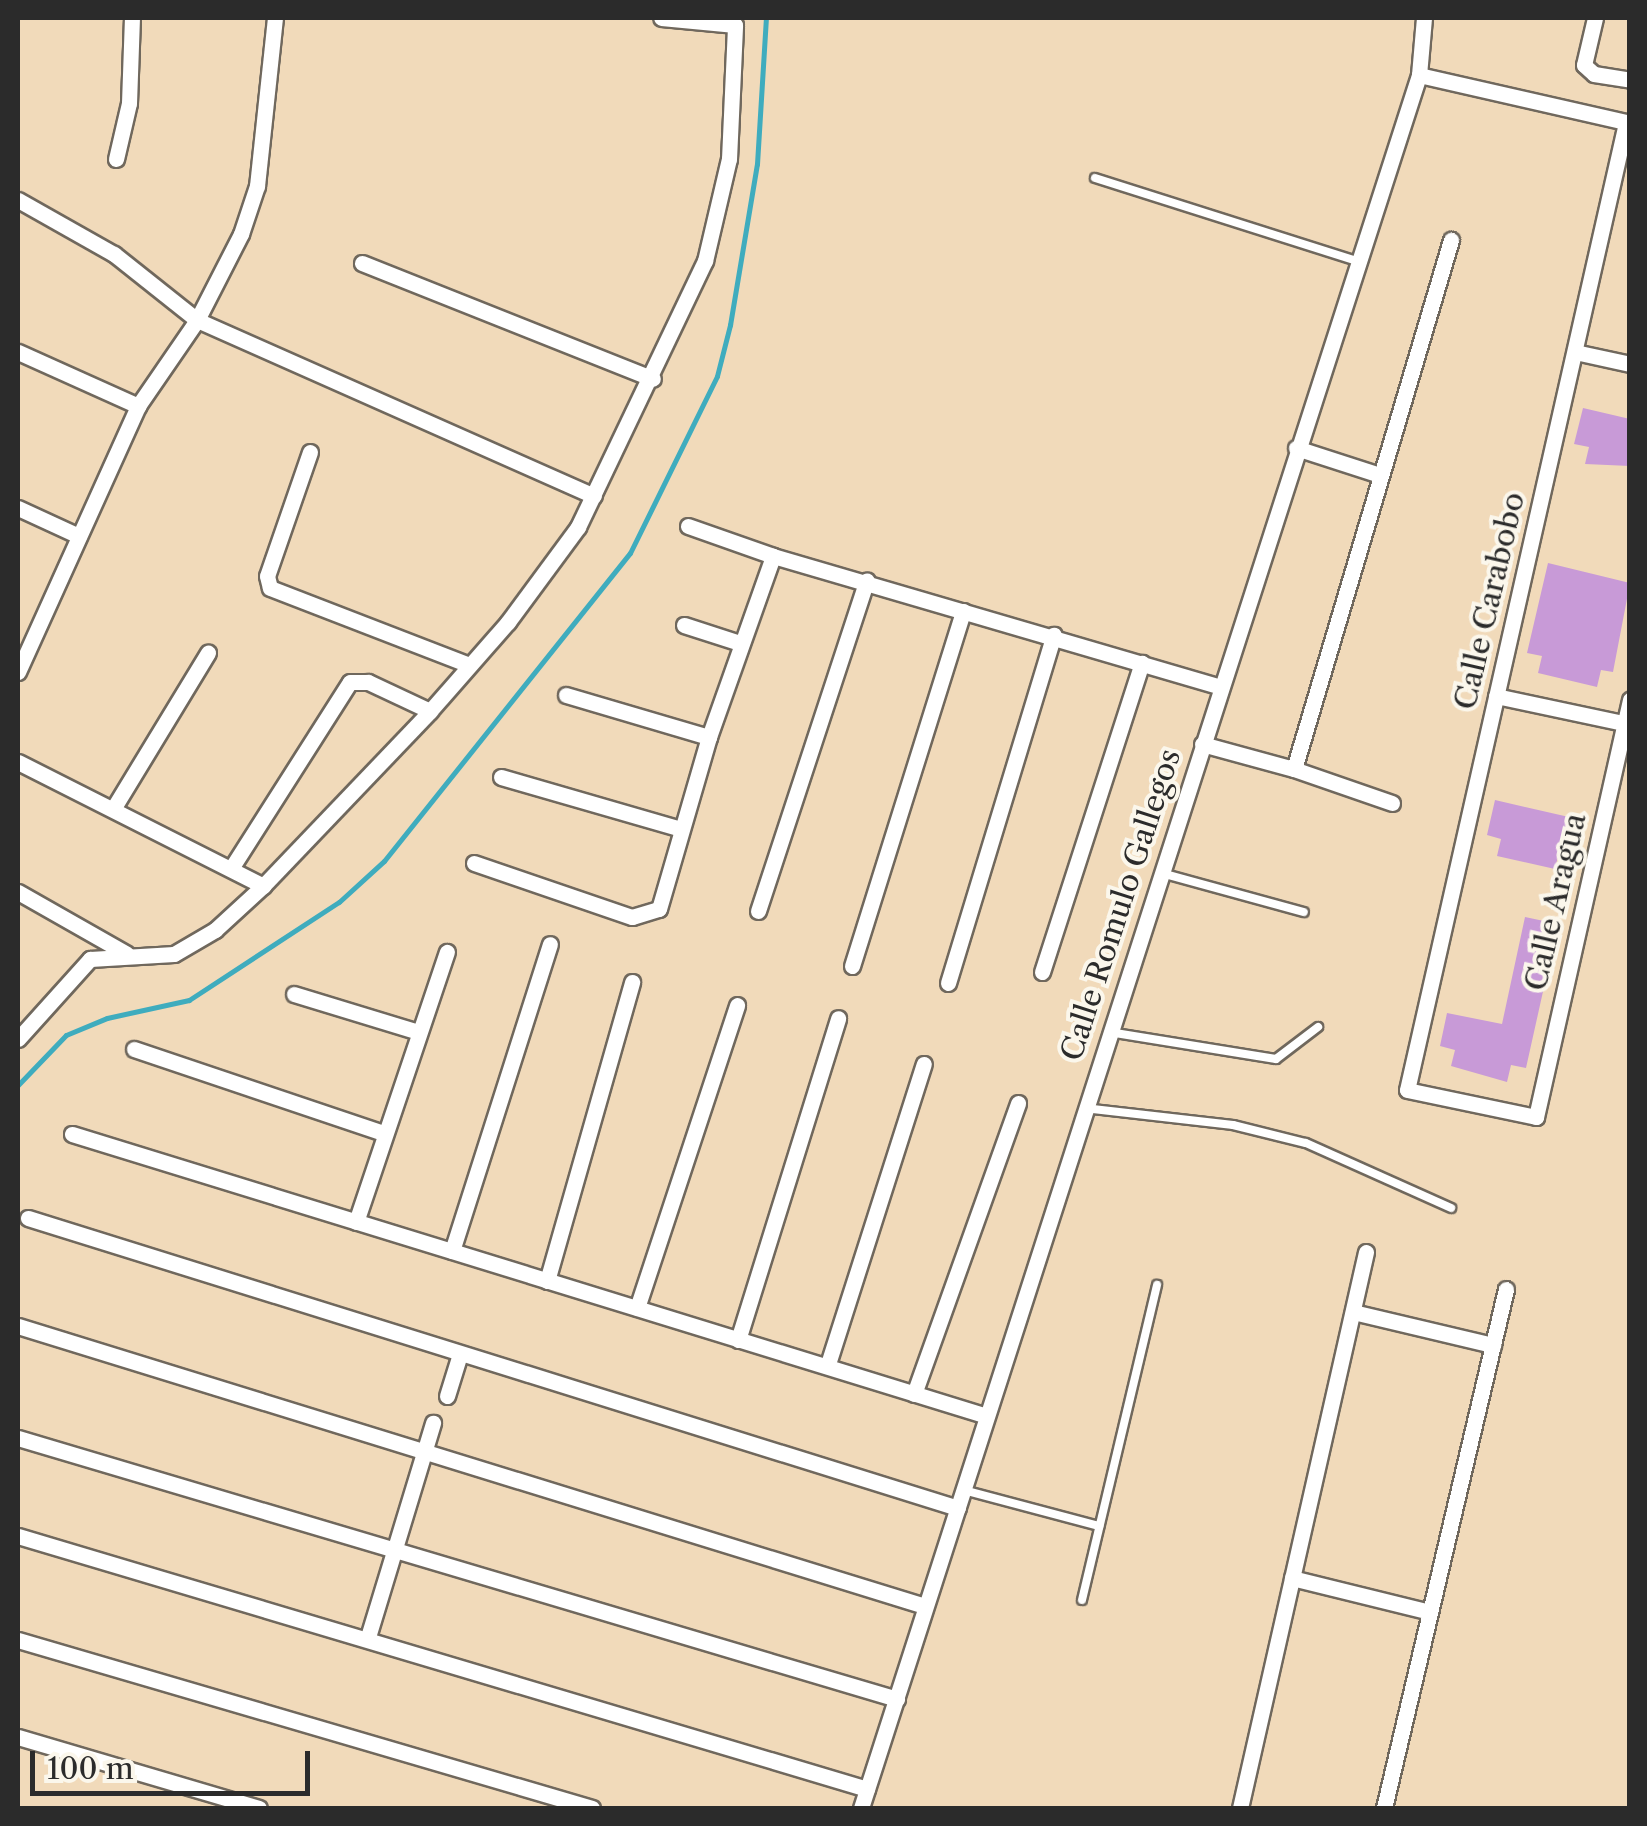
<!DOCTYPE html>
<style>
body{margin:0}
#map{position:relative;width:1647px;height:1826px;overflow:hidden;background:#f1daba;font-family:"Libre Caslon Text",serif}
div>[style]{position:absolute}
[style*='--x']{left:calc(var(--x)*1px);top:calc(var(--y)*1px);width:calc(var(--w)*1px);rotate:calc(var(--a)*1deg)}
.stream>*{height:5px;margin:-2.5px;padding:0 2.5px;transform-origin:2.5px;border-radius:2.5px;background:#3facbe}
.building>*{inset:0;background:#c89ad7}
.roads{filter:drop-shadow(2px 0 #70685d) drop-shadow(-2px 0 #70685d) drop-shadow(0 2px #70685d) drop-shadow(0 -2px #70685d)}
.lane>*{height:8px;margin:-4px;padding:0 4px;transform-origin:4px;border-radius:4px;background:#fff}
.street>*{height:15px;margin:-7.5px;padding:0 7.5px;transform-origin:7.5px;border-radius:7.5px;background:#fff}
span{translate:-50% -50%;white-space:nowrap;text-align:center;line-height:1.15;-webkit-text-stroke:8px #fbf7ec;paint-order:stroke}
.street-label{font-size:30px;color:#2b2b2b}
.frame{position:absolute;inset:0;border:20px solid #2b2b2b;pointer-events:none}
.scale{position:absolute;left:30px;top:1751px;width:280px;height:45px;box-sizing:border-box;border:5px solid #2b2b2b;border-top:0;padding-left:12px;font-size:30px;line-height:35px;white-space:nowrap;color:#2b2b2b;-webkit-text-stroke:8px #fbf7ec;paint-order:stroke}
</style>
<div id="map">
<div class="stream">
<i style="--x:18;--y:1085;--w:69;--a:-46.2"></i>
<i style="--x:66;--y:1035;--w:44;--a:-22.5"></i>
<i style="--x:107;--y:1018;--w:84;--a:-12.4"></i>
<i style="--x:189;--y:1000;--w:179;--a:-33.2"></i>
<i style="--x:339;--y:902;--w:61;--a:-42.3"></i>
<i style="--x:384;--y:861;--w:394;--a:-51.4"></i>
<i style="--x:630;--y:553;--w:197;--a:-63.8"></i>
<i style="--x:717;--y:376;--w:53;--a:-75.7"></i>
<i style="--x:730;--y:325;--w:163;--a:-80.5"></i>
<i style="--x:757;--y:164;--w:146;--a:-86.5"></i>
</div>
<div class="building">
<i style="clip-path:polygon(1583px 408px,1630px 419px,1630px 466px,1585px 464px,1589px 447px,1574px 444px)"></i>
<i style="clip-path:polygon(1548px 563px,1630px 583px,1613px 672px,1601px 670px,1597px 687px,1538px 673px,1542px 656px,1527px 653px)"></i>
<i style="clip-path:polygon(1495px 800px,1582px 820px,1574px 855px,1559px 852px,1555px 869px,1497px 856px,1501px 839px,1487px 835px)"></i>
<i style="clip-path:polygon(1525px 917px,1558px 924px,1526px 1068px,1511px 1065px,1507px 1082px,1451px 1066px,1455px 1050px,1440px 1046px,1447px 1013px,1502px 1024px)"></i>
</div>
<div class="roads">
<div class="lane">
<i style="--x:1095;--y:178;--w:274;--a:17.6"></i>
<i style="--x:1161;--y:873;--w:148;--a:15.3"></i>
<i style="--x:1109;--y:1032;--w:169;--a:9.2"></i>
<i style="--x:1276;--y:1059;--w:53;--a:-37.3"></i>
<i style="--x:1084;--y:1108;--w:150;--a:6.5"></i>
<i style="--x:1233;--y:1125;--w:75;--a:13.9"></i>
<i style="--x:1306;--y:1143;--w:159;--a:24.1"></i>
<i style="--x:963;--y:1490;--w:141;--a:14.8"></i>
<i style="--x:1082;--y:1600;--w:324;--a:-76.6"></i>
</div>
<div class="street">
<i style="--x:1595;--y:18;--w:48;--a:103.2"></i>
<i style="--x:1584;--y:65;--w:13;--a:42"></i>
<i style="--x:1594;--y:74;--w:36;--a:9"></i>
<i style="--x:1419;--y:75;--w:216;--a:12.8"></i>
<i style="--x:1626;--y:123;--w:991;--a:102.76"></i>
<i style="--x:1407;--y:1090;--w:132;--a:11.8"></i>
<i style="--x:1536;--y:1117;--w:428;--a:-77.3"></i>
<i style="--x:116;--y:159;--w:57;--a:-76.9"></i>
<i style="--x:129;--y:103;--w:85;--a:-88"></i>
<i style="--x:18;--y:200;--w:110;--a:29.4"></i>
<i style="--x:114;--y:254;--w:106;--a:38.5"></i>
<i style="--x:197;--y:320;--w:434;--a:23.9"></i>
<i style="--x:362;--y:263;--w:313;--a:21.7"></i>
<i style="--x:18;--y:352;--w:132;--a:24.2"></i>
<i style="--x:1575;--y:352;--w:56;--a:12.3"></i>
<i style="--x:1296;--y:448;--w:85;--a:17.8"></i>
<i style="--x:310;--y:452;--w:131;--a:109.1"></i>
<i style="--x:267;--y:576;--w:12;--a:76"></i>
<i style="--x:270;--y:588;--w:211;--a:21.1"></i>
<i style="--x:18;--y:508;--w:67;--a:24.7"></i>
<i style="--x:688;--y:526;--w:90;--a:19.4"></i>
<i style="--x:684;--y:625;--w:59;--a:17.8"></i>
<i style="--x:18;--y:672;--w:292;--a:-65.7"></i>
<i style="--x:138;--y:406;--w:104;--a:-55.5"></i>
<i style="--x:197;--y:320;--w:97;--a:-62.9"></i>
<i style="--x:241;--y:234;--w:51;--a:-71.6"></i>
<i style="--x:257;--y:186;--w:169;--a:-83.9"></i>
<i style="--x:566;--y:695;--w:149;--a:16.4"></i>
<i style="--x:1496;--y:696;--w:130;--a:12"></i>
<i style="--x:1202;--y:744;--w:95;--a:15.2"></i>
<i style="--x:18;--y:762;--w:275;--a:26.8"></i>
<i style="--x:501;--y:777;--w:187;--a:16.1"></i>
<i style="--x:1392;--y:803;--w:104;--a:-160.9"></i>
<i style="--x:1294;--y:769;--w:552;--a:-73.47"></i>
<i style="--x:113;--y:809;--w:183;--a:-58.7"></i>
<i style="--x:474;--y:863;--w:167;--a:18.9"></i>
<i style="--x:632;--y:917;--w:28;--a:-17"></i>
<i style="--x:659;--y:909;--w:179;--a:-73.8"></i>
<i style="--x:709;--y:737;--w:192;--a:-70.5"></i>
<i style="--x:773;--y:556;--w:466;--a:16.3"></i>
<i style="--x:232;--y:867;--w:219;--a:-57.5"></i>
<i style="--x:350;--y:682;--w:18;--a:0"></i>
<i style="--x:368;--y:682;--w:68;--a:25.1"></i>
<i style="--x:18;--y:892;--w:125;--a:29.6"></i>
<i style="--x:758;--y:911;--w:348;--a:-71.8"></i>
<i style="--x:852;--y:966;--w:372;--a:-72.6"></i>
<i style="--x:1042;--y:972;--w:325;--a:-72.1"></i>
<i style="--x:948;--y:983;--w:364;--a:-73.1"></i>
<i style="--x:294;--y:994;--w:130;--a:17"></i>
<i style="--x:18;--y:1039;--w:108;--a:-48"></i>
<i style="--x:90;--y:959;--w:84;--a:-3.4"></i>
<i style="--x:174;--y:954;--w:48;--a:-30.3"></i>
<i style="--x:215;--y:930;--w:65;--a:-42.5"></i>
<i style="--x:263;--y:886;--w:242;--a:-46.3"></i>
<i style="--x:430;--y:711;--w:118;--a:-48.8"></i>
<i style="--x:508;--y:622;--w:118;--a:-53.6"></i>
<i style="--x:578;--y:527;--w:295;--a:-64.5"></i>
<i style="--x:705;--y:261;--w:105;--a:-76.8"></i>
<i style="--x:729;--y:159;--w:134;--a:-87.4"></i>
<i style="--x:735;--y:25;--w:74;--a:-174.6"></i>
<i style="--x:134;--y:1049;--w:263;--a:18.6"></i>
<i style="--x:72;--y:1134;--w:957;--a:17.13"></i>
<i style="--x:28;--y:1218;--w:974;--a:17.32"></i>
<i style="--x:356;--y:1222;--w:285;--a:-71.4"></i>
<i style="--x:452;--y:1251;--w:322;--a:-72.3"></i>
<i style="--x:547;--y:1281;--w:311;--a:-74.1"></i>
<i style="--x:637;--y:1308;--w:319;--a:-71.7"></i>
<i style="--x:1353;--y:1312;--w:144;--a:13.3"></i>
<i style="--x:18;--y:1326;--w:949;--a:17.16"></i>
<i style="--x:738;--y:1340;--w:337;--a:-72.7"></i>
<i style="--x:828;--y:1364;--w:315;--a:-72.3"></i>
<i style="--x:914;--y:1394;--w:309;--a:-70.3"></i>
<i style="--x:447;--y:1396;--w:44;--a:-72.8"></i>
<i style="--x:18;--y:1438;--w:917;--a:16.54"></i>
<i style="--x:18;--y:1536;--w:886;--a:16.59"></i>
<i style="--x:1292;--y:1578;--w:142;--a:13.8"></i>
<i style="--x:368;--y:1637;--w:224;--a:-73.1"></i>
<i style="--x:18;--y:1640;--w:598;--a:16.31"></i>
<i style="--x:18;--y:1737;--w:251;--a:16.4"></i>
<i style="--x:861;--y:1808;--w:1821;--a:-72.15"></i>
<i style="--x:1419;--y:75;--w:57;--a:-85"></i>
<i style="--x:1240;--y:1808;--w:570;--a:-77.23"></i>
<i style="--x:1384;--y:1808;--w:533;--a:-76.77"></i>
</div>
</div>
<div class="street-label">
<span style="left:1490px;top:601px;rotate:-77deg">Calle Carabobo</span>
<span style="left:1556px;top:902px;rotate:-77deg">Calle Aragua</span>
<span style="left:1121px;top:905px;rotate:-72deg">Calle Romulo Gallegos</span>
</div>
<div class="frame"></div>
<div class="scale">100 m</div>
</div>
